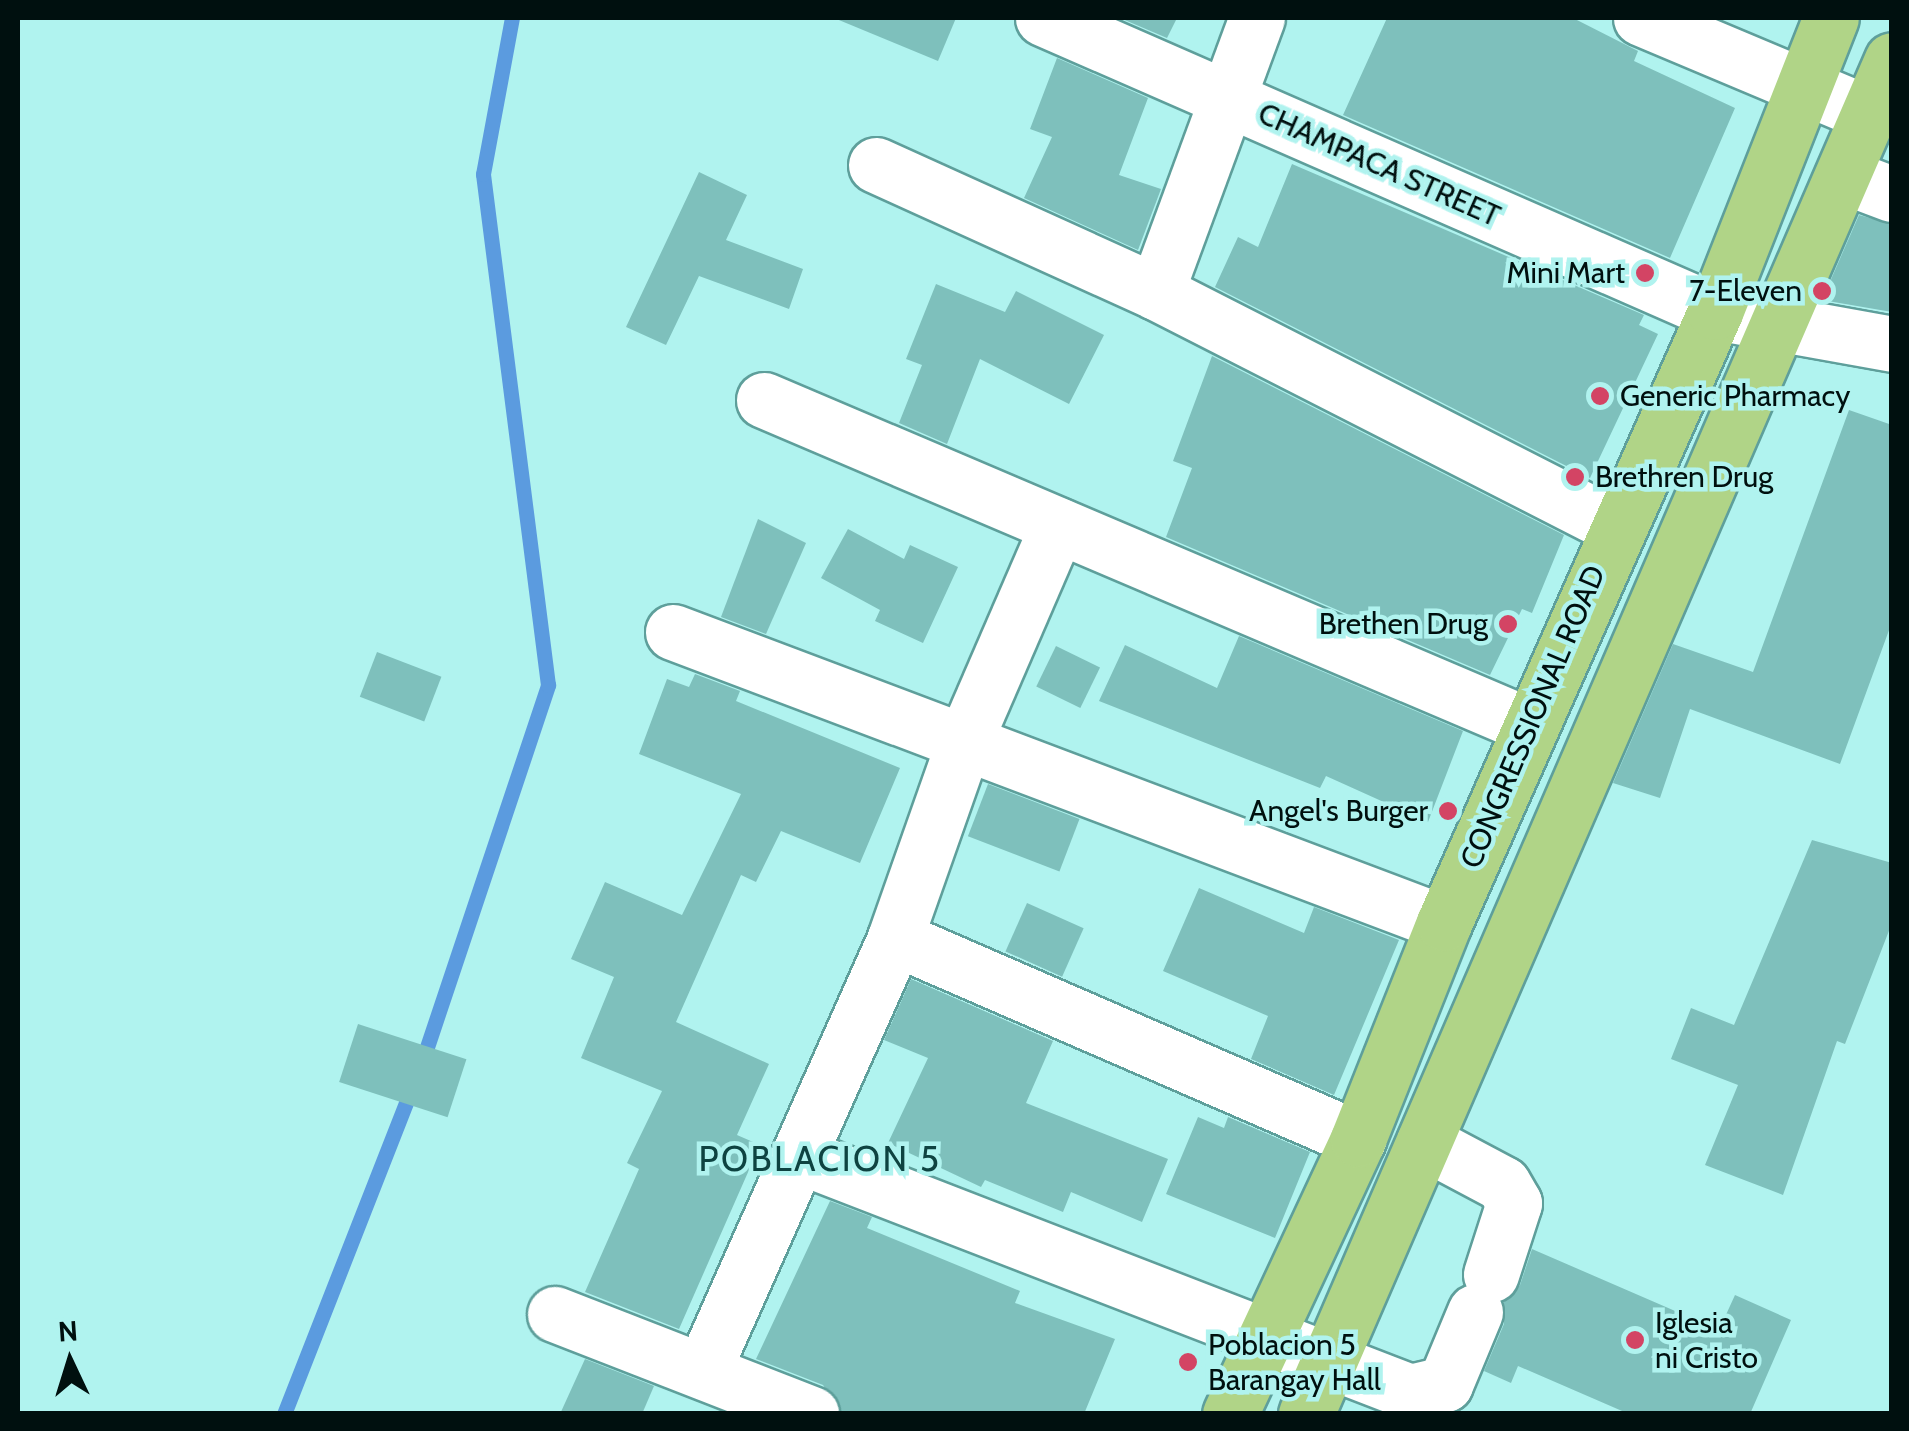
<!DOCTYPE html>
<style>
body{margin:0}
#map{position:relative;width:1909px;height:1431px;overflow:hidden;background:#b0f3ef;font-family:Cabin,sans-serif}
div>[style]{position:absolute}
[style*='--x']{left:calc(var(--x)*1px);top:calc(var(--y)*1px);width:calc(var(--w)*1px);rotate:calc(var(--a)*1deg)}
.stream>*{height:15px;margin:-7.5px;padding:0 7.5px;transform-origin:7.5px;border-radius:7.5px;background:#5b9bdf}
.building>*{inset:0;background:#7ec0bc;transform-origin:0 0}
.roads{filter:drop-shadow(2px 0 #5e9f9b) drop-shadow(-2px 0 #5e9f9b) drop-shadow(0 2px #5e9f9b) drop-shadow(0 -2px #5e9f9b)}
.minor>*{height:55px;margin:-27.5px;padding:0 27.5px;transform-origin:27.5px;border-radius:27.5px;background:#fff}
.major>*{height:55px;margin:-27.5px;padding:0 27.5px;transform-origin:27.5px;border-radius:27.5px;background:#b0d487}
.dots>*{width:28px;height:28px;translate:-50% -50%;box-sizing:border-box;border:5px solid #b0f3ef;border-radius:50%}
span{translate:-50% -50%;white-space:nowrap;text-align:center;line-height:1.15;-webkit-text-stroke:9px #b0f3ef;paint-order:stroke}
.street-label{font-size:30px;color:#00100f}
.poi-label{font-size:30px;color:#00100f}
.right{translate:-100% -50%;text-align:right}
.left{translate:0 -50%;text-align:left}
.quarter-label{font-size:35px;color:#0e4341;letter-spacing:2.5px}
.frame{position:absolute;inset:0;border:20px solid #00100f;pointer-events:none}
.north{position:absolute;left:20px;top:1311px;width:100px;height:100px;-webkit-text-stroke:8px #b0f3ef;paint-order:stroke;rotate:356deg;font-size:28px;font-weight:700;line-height:40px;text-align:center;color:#00100f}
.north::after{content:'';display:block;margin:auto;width:35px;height:45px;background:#00100f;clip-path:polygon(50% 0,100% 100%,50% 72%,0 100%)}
</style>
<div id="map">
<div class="stream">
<i style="--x:421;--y:1065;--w:401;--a:-71.5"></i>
<i style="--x:548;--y:685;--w:515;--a:-97.25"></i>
<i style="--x:483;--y:174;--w:159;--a:-79.5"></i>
<i style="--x:284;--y:1414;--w:351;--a:-68.6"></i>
</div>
<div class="building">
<i style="clip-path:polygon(834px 18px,956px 18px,938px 61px)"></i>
<i style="clip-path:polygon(1120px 18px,1177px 18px,1167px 38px)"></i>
<i style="clip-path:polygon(1387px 18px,1573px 18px,1638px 51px,1634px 61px,1735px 108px,1670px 258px,1343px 115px)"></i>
<i style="clip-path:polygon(1057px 58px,1148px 98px,1119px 175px,1161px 189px,1138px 250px,1024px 198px,1052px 137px,1030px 129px)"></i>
<i style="clip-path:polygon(1292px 164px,1644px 315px,1639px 325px,1658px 334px,1590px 478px,1215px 287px,1238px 237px,1258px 247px)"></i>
<i style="clip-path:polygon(699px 172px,747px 195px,726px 240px,803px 269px,789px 309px,699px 276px,666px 345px,626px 327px)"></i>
<i style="clip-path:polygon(1859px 215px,1892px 224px,1892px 312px,1822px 300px)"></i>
<i style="clip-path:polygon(936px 284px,1005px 312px,1016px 291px,1104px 335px,1069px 404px,980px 359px,947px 444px,899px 423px,922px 365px,906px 359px)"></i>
<i style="clip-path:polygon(1212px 356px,1564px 535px,1532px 613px,1522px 609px,1490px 675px,1166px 537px,1192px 468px,1173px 461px)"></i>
<i style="clip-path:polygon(1849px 410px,1892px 425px,1892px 622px,1840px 764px,1690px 709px,1660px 798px,1613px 783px,1673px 644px,1753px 672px)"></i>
<i style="clip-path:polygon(758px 519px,806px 543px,766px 634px,721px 617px)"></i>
<i style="clip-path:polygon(848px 529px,904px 559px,910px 545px,958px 567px,923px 643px,875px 621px,880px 610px,821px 578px)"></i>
<i style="clip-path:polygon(1239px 636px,1463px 731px,1428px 822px,1326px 776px,1320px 788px,1099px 701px,1125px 645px,1217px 688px)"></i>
<i style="left:1056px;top:646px;width:49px;height:45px;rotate:26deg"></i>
<i style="left:377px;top:652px;width:69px;height:48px;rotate:21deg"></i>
<i style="clip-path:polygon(695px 674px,740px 691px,736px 701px,900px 768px,860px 863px,781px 831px,756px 882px,741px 875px,676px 1022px,769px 1064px,737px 1135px,760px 1145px,679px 1329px,585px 1292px,639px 1169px,627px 1163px,662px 1091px,581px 1058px,614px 977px,571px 959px,605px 882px,682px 915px,741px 794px,639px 754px,667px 679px,689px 687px)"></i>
<i style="left:988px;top:784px;width:98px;height:56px;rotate:21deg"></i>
<i style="clip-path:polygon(1812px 840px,1892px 863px,1892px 923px,1845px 1044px,1837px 1041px,1783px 1195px,1705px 1165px,1738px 1085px,1671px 1059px,1691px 1008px,1734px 1025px)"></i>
<i style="clip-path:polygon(1199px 888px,1304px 933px,1314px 907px,1399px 940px,1334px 1095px,1251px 1059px,1268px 1016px,1163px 971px)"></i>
<i style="left:1027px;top:903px;width:62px;height:53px;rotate:24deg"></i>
<i style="clip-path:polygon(911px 979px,1053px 1041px,1026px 1103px,1168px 1159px,1142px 1222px,1071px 1192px,1063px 1212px,985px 1180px,981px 1187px,888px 1143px,928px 1058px,884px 1040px)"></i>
<i style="left:358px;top:1024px;width:114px;height:61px;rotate:18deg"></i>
<i style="clip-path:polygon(1198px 1117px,1224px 1128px,1228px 1117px,1310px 1152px,1275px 1238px,1166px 1194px)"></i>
<i style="clip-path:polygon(830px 1201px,872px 1217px,867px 1228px,1020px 1291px,1015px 1303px,1115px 1339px,1084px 1414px,842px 1414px,823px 1385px,756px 1359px)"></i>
<i style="clip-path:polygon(1532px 1249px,1719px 1330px,1735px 1295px,1791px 1320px,1750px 1414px,1629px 1414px,1518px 1366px,1511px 1383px,1484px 1371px,1504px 1324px,1504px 1302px,1520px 1285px)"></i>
<i style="clip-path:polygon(585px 1359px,654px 1386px,642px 1414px,560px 1414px)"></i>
</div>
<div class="roads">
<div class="minor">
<i style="--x:1043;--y:18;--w:733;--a:23.63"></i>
<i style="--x:1715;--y:312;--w:180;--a:10.2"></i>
<i style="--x:1641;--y:18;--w:247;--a:22.8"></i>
<i style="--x:876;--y:165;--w:307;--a:24.4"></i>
<i style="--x:1156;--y:292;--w:515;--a:27.01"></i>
<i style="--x:1844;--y:176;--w:51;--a:20.6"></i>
<i style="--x:1156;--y:292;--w:292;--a:-69.8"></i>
<i style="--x:764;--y:400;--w:832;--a:23.05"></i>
<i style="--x:673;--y:632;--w:824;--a:20.68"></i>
<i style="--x:895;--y:938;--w:505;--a:23.47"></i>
<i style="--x:1424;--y:1142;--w:89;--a:28"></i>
<i style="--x:1503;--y:1184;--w:22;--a:60"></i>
<i style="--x:1514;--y:1203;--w:75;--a:107.9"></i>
<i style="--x:800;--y:1156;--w:654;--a:21.15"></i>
<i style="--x:1410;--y:1392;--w:36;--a:-13"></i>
<i style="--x:1445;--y:1384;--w:78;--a:-67.4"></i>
<i style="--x:555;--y:1314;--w:275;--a:21.3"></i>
<i style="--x:703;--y:1370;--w:473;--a:-66"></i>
<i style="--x:895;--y:938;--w:208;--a:-70.6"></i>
<i style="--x:964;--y:742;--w:236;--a:-66.6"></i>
</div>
<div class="major">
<i style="--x:1230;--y:1414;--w:303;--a:-65"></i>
<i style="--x:1358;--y:1139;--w:232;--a:-68.3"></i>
<i style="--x:1444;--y:923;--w:668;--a:-66.08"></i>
<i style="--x:1715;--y:312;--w:316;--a:-68.5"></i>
<i style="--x:1306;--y:1414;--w:1475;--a:-66.6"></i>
</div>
</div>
<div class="dots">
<i style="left:1645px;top:273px;background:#d34464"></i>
<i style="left:1822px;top:291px;background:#d34464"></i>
<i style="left:1600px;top:396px;background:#d34464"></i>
<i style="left:1575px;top:477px;background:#d34464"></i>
<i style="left:1508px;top:624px;background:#d34464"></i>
<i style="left:1448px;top:811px;background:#d34464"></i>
<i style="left:1635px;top:1340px;background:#d34464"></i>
<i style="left:1188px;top:1362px;background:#d34464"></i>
</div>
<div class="street-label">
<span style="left:1379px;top:165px;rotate:24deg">CHAMPACA STREET</span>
<span style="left:1533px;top:717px;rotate:-67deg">CONGRESSIONAL ROAD</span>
</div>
<div class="poi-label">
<span class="right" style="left:1625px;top:273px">Mini Mart</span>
<span class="right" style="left:1802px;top:291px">7-Eleven</span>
<span class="left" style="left:1620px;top:396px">Generic Pharmacy</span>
<span class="left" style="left:1595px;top:477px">Brethren Drug</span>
<span class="right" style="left:1488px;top:624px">Brethen Drug</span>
<span class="right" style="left:1428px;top:811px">Angel's Burger</span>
<span class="left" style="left:1655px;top:1340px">Iglesia<br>ni Cristo</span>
<span class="left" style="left:1208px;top:1362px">Poblacion 5<br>Barangay Hall</span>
</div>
<div class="quarter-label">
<span style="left:820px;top:1159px">POBLACION 5</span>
</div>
<div class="frame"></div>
<div class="north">N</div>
</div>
